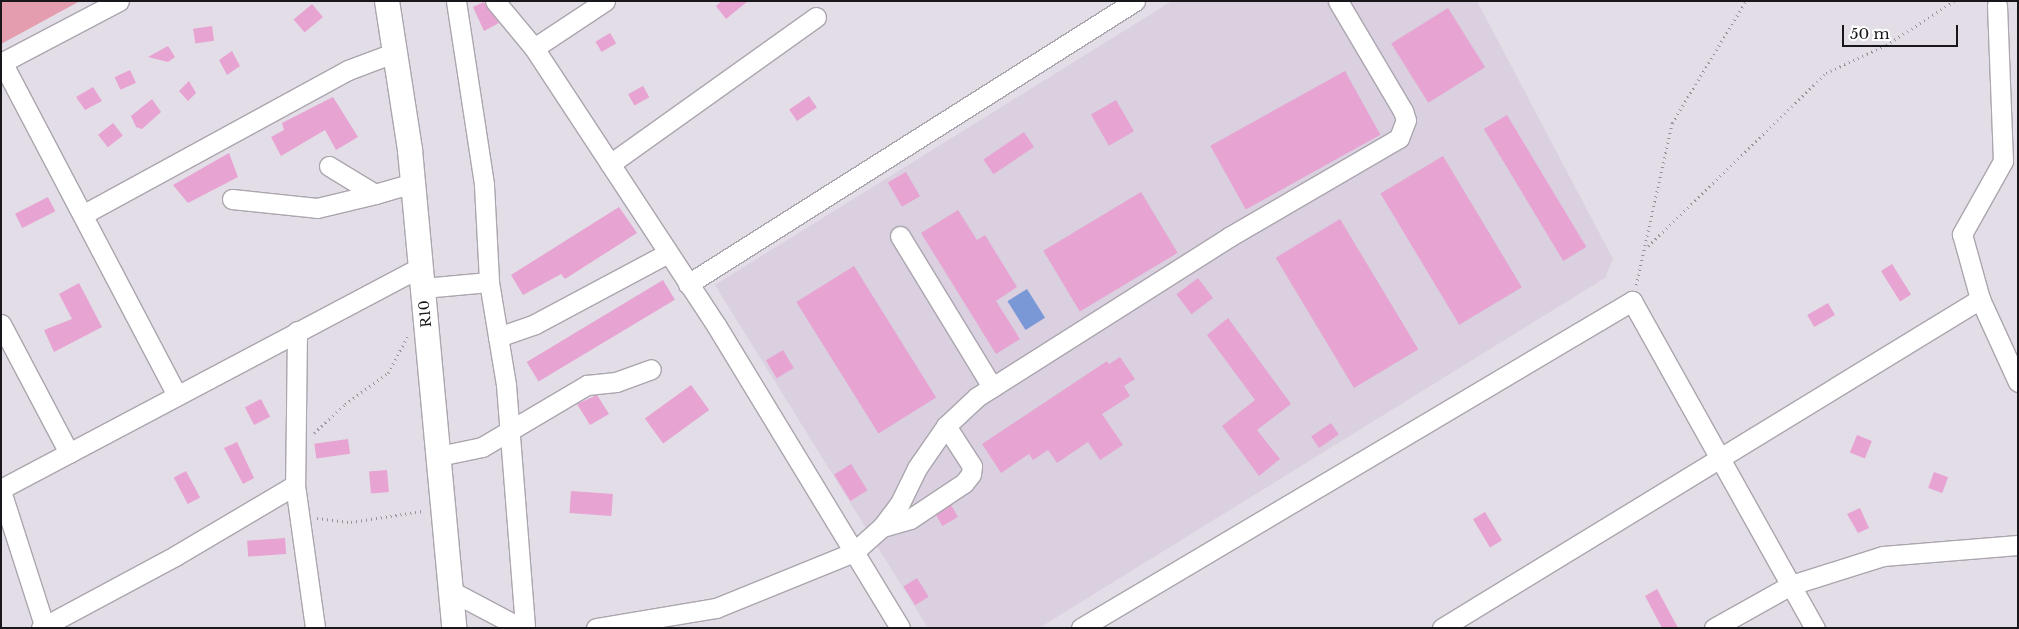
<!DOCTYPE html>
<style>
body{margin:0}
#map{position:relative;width:2019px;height:629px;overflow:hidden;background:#e3dde7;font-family:"Libre Baskerville",serif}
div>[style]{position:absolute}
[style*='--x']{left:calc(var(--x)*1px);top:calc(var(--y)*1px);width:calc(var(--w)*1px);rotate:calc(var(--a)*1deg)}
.built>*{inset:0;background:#dad0e0}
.green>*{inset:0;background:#e39dae}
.water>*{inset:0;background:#7a97d6;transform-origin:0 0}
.building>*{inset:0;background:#e7a3d2;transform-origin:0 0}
.path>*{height:2.5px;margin-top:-1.25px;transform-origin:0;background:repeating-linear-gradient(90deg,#96929a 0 1px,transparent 0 5px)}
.roads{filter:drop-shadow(1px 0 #aba5ae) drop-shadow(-1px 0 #aba5ae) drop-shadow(0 1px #aba5ae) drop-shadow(0 -1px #aba5ae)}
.minor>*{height:19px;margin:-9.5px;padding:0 9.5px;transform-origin:9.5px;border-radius:9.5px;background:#fff}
.major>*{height:24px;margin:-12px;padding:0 12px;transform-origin:12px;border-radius:12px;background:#fff}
span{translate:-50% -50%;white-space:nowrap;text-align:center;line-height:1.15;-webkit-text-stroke:5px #fff;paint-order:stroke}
.street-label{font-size:14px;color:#19171b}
.frame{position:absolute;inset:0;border:2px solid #19171b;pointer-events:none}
.scale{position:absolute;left:1842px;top:25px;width:116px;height:22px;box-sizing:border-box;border:2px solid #19171b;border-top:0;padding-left:6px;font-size:15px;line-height:18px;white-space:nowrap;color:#19171b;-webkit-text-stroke:4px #fff;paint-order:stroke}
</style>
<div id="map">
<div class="built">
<i style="clip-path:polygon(1172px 1px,1477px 1px,1613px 259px,1605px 278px,1039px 628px,928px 628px,715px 285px)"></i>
</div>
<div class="green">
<i style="clip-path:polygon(1px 1px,80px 1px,1px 44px)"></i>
</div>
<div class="water">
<i style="left:1027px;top:289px;width:34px;height:23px;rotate:58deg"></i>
</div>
<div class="building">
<i style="clip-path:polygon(722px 1px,748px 1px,726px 19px,716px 6px)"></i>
<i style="clip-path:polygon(484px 2px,499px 23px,484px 31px,473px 7px)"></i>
<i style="left:312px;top:4px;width:17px;height:24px;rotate:50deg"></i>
<i style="left:1448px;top:8px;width:70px;height:67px;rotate:58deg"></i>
<i style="left:212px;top:26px;width:15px;height:19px;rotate:82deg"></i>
<i style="left:610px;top:33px;width:12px;height:17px;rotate:59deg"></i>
<i style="clip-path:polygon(168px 46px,175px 57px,168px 62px,148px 57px)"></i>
<i style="clip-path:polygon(232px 51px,240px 66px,227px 75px,219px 60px)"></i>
<i style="left:130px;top:70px;width:14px;height:17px;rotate:65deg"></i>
<i style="left:1345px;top:71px;width:73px;height:154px;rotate:61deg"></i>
<i style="clip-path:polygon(189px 81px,196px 93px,188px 101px,179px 91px)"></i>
<i style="left:643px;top:86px;width:13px;height:17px;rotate:61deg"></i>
<i style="clip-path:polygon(93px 87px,102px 101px,85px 110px,76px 97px)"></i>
<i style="left:809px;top:96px;width:14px;height:24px;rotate:56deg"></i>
<i style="clip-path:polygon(333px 97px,358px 137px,336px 150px,325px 130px,281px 156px,271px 137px,284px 130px,282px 123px)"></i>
<i style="clip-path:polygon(152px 99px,161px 112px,142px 129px,136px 127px,131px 116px)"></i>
<i style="left:1116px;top:100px;width:36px;height:29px;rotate:60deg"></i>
<i style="left:1507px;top:115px;width:154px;height:27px;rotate:59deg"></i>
<i style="left:113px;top:123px;width:16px;height:19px;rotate:52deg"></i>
<i style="left:1024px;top:132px;width:18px;height:49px;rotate:56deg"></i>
<i style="clip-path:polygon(229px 153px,238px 177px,188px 203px,173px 185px)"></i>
<i style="left:1443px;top:156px;width:153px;height:73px;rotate:59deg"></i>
<i style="left:906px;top:172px;width:28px;height:21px;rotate:60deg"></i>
<i style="left:1141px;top:192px;width:71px;height:114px;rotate:59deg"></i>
<i style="left:48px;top:197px;width:16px;height:37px;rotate:63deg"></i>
<i style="clip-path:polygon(619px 207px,637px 233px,565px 279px,561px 274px,523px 295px,511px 275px)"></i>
<i style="clip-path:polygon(958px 210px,977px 240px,985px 235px,1017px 287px,996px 301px,1020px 339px,996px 354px,921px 233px)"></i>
<i style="left:1340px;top:219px;width:152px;height:75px;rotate:59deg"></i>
<i style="left:1892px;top:264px;width:36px;height:13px;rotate:58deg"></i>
<i style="left:854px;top:266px;width:155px;height:68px;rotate:58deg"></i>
<i style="left:1198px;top:278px;width:25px;height:27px;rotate:53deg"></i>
<i style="left:663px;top:280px;width:23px;height:159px;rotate:59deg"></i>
<i style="clip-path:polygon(79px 283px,102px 327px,54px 352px,44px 330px,72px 319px,59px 294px)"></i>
<i style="left:1828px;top:303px;width:14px;height:24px;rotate:60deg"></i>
<i style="clip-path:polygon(1228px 318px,1291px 404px,1257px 430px,1280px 459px,1259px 476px,1222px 426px,1255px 400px,1207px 335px)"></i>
<i style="left:783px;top:350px;width:21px;height:20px;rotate:59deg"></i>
<i style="clip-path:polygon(1120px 357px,1135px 379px,1124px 386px,1130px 396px,1102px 414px,1123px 445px,1100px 460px,1088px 442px,1057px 463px,1048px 450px,1033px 460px,1029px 454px,1001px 473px,982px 444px,1107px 361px,1109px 364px)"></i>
<i style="left:691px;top:385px;width:31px;height:57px;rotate:54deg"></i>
<i style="clip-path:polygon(597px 395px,609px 414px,590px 425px,577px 404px)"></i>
<i style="left:261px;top:399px;width:20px;height:18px;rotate:63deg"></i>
<i style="left:1331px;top:423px;width:14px;height:24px;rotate:56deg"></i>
<i style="left:1857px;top:435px;width:16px;height:19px;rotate:22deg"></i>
<i style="left:348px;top:439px;width:15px;height:34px;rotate:82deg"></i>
<i style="clip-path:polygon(237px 442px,254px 478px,243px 484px,224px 448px)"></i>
<i style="left:851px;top:464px;width:31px;height:20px;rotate:58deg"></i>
<i style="left:387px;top:470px;width:22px;height:18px;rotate:85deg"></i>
<i style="left:186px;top:471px;width:30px;height:14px;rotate:62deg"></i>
<i style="left:1934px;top:472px;width:15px;height:17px;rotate:20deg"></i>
<i style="left:571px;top:491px;width:42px;height:22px;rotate:4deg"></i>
<i style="left:951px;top:505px;width:14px;height:18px;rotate:60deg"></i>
<i style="clip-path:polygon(1860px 508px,1869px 528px,1858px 533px,1847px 514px)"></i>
<i style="left:1485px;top:512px;width:33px;height:14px;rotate:59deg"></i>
<i style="left:285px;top:538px;width:16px;height:38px;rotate:86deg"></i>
<i style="left:917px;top:578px;width:22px;height:16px;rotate:58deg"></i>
<i style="clip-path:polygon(1657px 589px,1678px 628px,1662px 628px,1645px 596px)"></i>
</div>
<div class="path">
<i style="--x:1648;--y:246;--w:248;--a:-44.2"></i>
<i style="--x:1826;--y:73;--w:66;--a:-25"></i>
<i style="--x:1886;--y:45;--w:81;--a:-32.9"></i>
<i style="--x:1636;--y:285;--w:166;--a:-77.5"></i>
<i style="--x:1672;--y:123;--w:143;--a:-58.8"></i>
<i style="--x:314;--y:433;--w:42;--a:-43.1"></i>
<i style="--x:345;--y:404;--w:53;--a:-35.8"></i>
<i style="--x:388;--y:373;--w:41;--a:-62.2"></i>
<i style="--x:317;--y:518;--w:34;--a:7"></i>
<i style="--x:351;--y:522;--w:73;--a:-8.7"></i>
</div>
<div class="roads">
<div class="minor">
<i style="--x:456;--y:1;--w:186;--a:81.3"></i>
<i style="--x:484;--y:185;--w:97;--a:87"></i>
<i style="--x:489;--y:282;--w:104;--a:80.6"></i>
<i style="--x:506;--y:385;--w:244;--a:85.5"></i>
<i style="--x:495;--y:1;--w:61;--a:50.3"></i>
<i style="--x:534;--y:48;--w:331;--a:56.7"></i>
<i style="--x:716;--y:325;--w:354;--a:58.7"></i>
<i style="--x:1997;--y:5;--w:156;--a:87.8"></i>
<i style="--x:2003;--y:161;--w:84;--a:119.3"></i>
<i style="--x:1962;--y:234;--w:67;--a:74.5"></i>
<i style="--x:1980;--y:299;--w:91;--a:65.4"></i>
<i style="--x:534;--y:48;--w:85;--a:-33.5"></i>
<i style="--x:2;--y:62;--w:376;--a:62.3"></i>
<i style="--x:1;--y:63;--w:133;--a:-27.7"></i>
<i style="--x:610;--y:164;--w:253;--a:-35.5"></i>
<i style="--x:329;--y:166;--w:54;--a:31.3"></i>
<i style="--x:375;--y:194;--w:40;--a:-16"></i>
<i style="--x:232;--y:199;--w:85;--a:6"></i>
<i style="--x:317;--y:208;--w:60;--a:-13.6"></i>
<i style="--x:84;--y:214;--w:301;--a:-28.6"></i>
<i style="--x:348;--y:70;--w:48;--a:-20.7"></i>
<i style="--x:900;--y:236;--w:177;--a:58.6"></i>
<i style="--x:688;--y:284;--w:529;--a:-32.34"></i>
<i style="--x:423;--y:288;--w:66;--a:-5.2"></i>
<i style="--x:1;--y:324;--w:146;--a:62.2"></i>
<i style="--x:297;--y:331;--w:154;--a:90.7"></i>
<i style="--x:295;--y:485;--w:144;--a:82"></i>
<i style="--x:498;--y:337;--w:39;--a:-19"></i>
<i style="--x:535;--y:324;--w:151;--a:-28.1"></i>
<i style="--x:439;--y:456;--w:44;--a:-11.8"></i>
<i style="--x:482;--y:447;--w:122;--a:-30.6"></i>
<i style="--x:587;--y:385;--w:29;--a:-6"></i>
<i style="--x:616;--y:382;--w:37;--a:-20"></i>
<i style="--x:1;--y:489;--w:475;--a:-27.9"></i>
<i style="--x:1;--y:491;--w:144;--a:72.2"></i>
<i style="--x:882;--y:527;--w:29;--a:-16"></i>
<i style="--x:910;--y:519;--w:65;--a:-33.7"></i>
<i style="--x:964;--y:483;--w:11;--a:-52"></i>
<i style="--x:971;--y:474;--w:8;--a:-83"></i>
<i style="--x:972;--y:466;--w:48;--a:-123"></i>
<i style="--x:451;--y:591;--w:79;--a:27.9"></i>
<i style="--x:41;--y:628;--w:152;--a:-28.2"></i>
<i style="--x:175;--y:556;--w:139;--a:-30.6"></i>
<i style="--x:596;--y:628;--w:122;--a:-9.5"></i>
<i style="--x:716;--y:608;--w:149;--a:-22.1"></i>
<i style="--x:854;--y:552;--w:38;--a:-42"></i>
<i style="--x:882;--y:527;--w:30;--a:-53"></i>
<i style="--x:900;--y:503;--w:39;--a:-64"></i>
<i style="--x:917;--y:468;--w:51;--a:-55.4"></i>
<i style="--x:946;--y:426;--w:42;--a:-43.1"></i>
<i style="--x:977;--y:397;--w:299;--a:-32.4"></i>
<i style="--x:1229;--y:237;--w:197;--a:-30.2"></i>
<i style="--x:1399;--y:138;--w:19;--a:-69"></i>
<i style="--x:1406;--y:120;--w:9;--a:-108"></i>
<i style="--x:1403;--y:111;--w:128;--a:-120.6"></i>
<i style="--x:1081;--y:628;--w:641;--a:-30.69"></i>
<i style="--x:1632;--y:301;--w:375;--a:60.8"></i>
<i style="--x:1442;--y:628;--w:631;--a:-31.45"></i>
<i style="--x:1714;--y:628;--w:88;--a:-29.2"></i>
<i style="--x:1791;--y:585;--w:96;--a:-17.5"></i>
<i style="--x:1883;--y:556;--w:135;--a:-4.7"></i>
</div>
<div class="major">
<i style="--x:387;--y:1;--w:151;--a:81.2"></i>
<i style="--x:410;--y:150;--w:480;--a:84.7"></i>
</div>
</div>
<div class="street-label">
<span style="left:425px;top:314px;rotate:-96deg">R10</span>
</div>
<div class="frame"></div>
<div class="scale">50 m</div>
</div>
